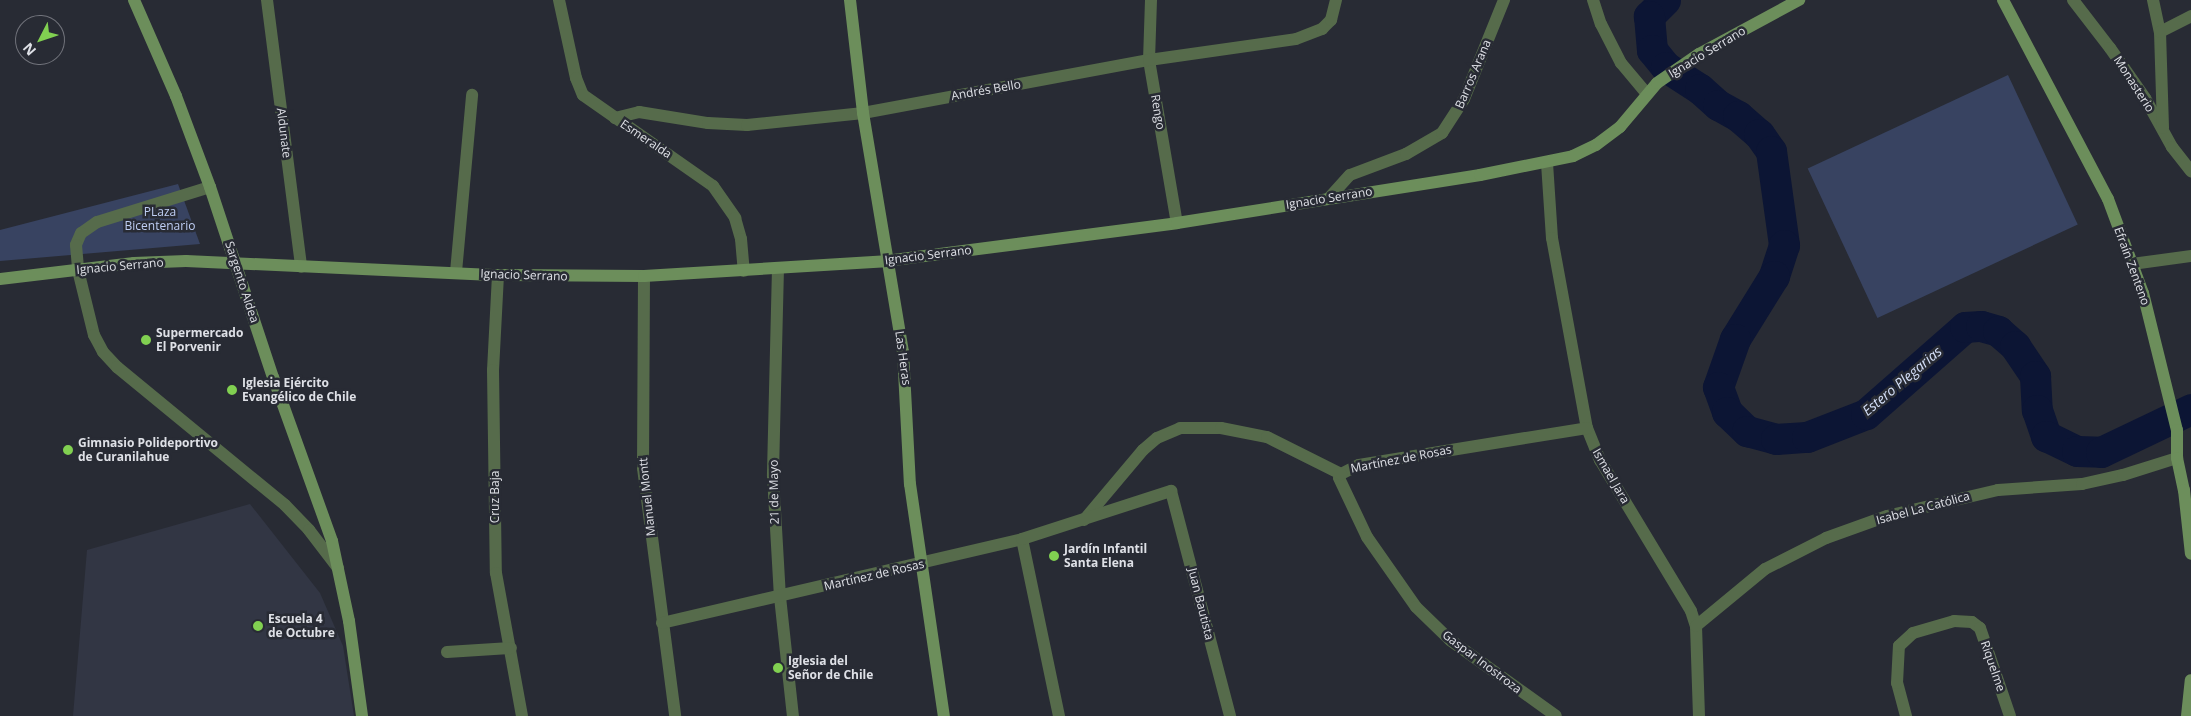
<!DOCTYPE html>
<meta charset="utf-8">
<style>
body{margin:0}
#map{position:relative;width:2191px;height:716px;overflow:hidden;background:#282b34;font-family:"Open Sans",sans-serif}
div>[style]{position:absolute}
[style*='--x']{left:calc(var(--x)*1px);top:calc(var(--y)*1px);width:calc(var(--w)*1px);rotate:calc(var(--a)*1deg)}
.built>*{inset:0;background:#323644}
.green>*{inset:0;background:#384361;transform-origin:0 0}
.river>*{height:31px;margin:-15.5px;padding:0 15.5px;transform-origin:15.5px;border-radius:15.5px;background:#0c1534}
.street>*{height:12px;margin:-6px;padding:0 6px;transform-origin:6px;border-radius:6px;background:#566b4b}
.secondary>*{height:12px;margin:-6px;padding:0 6px;transform-origin:6px;border-radius:6px;background:#6c8e5b}
.dots>*{width:14px;height:14px;translate:-50% -50%;box-sizing:border-box;border:2px solid #282b34;border-radius:50%}
span{translate:-50% -50%;white-space:nowrap;text-align:center;line-height:1.15;-webkit-text-stroke:5px #282b34;paint-order:stroke}
.street-label{font-size:12px;color:#dee0e6}
.park-label{font-size:12px;color:#bfcef4}
.poi-label{font-size:12px;color:#dee0e6;font-weight:700}
.left{translate:0 -50%;text-align:left}
.water-label{font-size:14px;color:#d5e0f9;font-style:italic}
.north{position:absolute;left:15px;top:15px;width:50px;height:50px;box-sizing:border-box;background:#282b34;border:1px solid #71737b;border-radius:50%;rotate:229deg;font-size:14px;font-weight:700;line-height:20px;text-align:center;color:#dee0e6}
.north::after{content:'';display:block;margin:auto;width:18px;height:22px;background:#81d051;clip-path:polygon(50% 0,100% 100%,50% 72%,0 100%)}
</style>
<div id="map">
<div class="built">
<i style="clip-path:polygon(250px 504px,320px 593px,343px 646px,354px 716px,73px 716px,87px 550px)"></i>
</div>
<div class="green">
<i style="left:2008px;top:75px;width:165px;height:221px;rotate:65deg"></i>
<i style="clip-path:polygon(178px 184px,200px 244px,0 261px,0 230px)"></i>
</div>
<div class="river">
<i style="--x:1665;--y:0;--w:23;--a:135"></i>
<i style="--x:1649;--y:16;--w:34;--a:85"></i>
<i style="--x:1652;--y:50;--w:22;--a:51"></i>
<i style="--x:1666;--y:67;--w:40;--a:32.9"></i>
<i style="--x:1700;--y:89;--w:24;--a:42"></i>
<i style="--x:1718;--y:105;--w:23;--a:29"></i>
<i style="--x:1738;--y:116;--w:28;--a:41"></i>
<i style="--x:1759;--y:134;--w:21;--a:55"></i>
<i style="--x:1771;--y:151;--w:95;--a:82.1"></i>
<i style="--x:1784;--y:245;--w:33;--a:108"></i>
<i style="--x:1774;--y:276;--w:74;--a:121.8"></i>
<i style="--x:1735;--y:339;--w:51;--a:109.5"></i>
<i style="--x:1718;--y:387;--w:27;--a:70"></i>
<i style="--x:1727;--y:412;--w:28;--a:44"></i>
<i style="--x:1747;--y:431;--w:30;--a:15"></i>
<i style="--x:1776;--y:439;--w:31;--a:-4"></i>
<i style="--x:1807;--y:437;--w:63;--a:-21.3"></i>
<i style="--x:1866;--y:414;--w:132;--a:-41.3"></i>
<i style="--x:1965;--y:327;--w:16;--a:-4"></i>
<i style="--x:1981;--y:326;--w:18;--a:16"></i>
<i style="--x:1998;--y:331;--w:23;--a:41"></i>
<i style="--x:2015;--y:346;--w:36;--a:56"></i>
<i style="--x:2035;--y:376;--w:34;--a:87"></i>
<i style="--x:2037;--y:410;--w:28;--a:71"></i>
<i style="--x:2046;--y:436;--w:34;--a:26"></i>
<i style="--x:2077;--y:451;--w:24;--a:2"></i>
<i style="--x:2101;--y:452;--w:100;--a:-25.5"></i>
</div>
<div class="street">
<i style="--x:267;--y:0;--w:269;--a:82.7"></i>
<i style="--x:559;--y:0;--w:80;--a:77.7"></i>
<i style="--x:576;--y:78;--w:18;--a:68"></i>
<i style="--x:583;--y:95;--w:159;--a:35"></i>
<i style="--x:713;--y:186;--w:39;--a:55"></i>
<i style="--x:735;--y:218;--w:22;--a:74"></i>
<i style="--x:741;--y:239;--w:32;--a:85"></i>
<i style="--x:1151;--y:0;--w:60;--a:91.9"></i>
<i style="--x:1149;--y:60;--w:165;--a:80.3"></i>
<i style="--x:1593;--y:0;--w:25;--a:72"></i>
<i style="--x:1601;--y:24;--w:44;--a:62.9"></i>
<i style="--x:1621;--y:63;--w:39;--a:50"></i>
<i style="--x:2073;--y:0;--w:61;--a:52.4"></i>
<i style="--x:2110;--y:48;--w:61;--a:55"></i>
<i style="--x:2145;--y:98;--w:56;--a:61.1"></i>
<i style="--x:2172;--y:147;--w:31;--a:52"></i>
<i style="--x:2153;--y:0;--w:33;--a:78"></i>
<i style="--x:2160;--y:32;--w:96;--a:88.2"></i>
<i style="--x:2160;--y:32;--w:35;--a:-27"></i>
<i style="--x:615;--y:118;--w:25;--a:-14"></i>
<i style="--x:639;--y:112;--w:70;--a:9.1"></i>
<i style="--x:708;--y:123;--w:39;--a:3"></i>
<i style="--x:747;--y:125;--w:117;--a:-5.9"></i>
<i style="--x:863;--y:113;--w:291;--a:-10.5"></i>
<i style="--x:1149;--y:60;--w:148;--a:-8.1"></i>
<i style="--x:1296;--y:39;--w:28;--a:-21"></i>
<i style="--x:1322;--y:29;--w:13;--a:-45"></i>
<i style="--x:1331;--y:20;--w:21;--a:-76"></i>
<i style="--x:1547;--y:163;--w:75;--a:86.2"></i>
<i style="--x:1552;--y:238;--w:193;--a:79.6"></i>
<i style="--x:1587;--y:428;--w:35;--a:68"></i>
<i style="--x:1600;--y:460;--w:176;--a:58.9"></i>
<i style="--x:1691;--y:611;--w:16;--a:72"></i>
<i style="--x:1696;--y:626;--w:90;--a:88.1"></i>
<i style="--x:210;--y:187;--w:118;--a:162.8"></i>
<i style="--x:97;--y:222;--w:19;--a:145"></i>
<i style="--x:81;--y:233;--w:13;--a:113"></i>
<i style="--x:76;--y:245;--w:25;--a:85"></i>
<i style="--x:78;--y:270;--w:67;--a:76.2"></i>
<i style="--x:94;--y:335;--w:19;--a:62"></i>
<i style="--x:103;--y:352;--w:21;--a:47"></i>
<i style="--x:117;--y:367;--w:217;--a:39.4"></i>
<i style="--x:285;--y:505;--w:35;--a:46"></i>
<i style="--x:309;--y:530;--w:48;--a:52.7"></i>
<i style="--x:1329;--y:198;--w:31;--a:-48"></i>
<i style="--x:1350;--y:175;--w:60;--a:-20.6"></i>
<i style="--x:1406;--y:154;--w:42;--a:-30.3"></i>
<i style="--x:1442;--y:133;--w:40;--a:-57.1"></i>
<i style="--x:1464;--y:99;--w:107;--a:-68"></i>
<i style="--x:2132;--y:264;--w:60;--a:-7.7"></i>
<i style="--x:778;--y:268;--w:208;--a:91.4"></i>
<i style="--x:773;--y:476;--w:121;--a:86.7"></i>
<i style="--x:780;--y:597;--w:120;--a:83.8"></i>
<i style="--x:456;--y:272;--w:178;--a:-84.8"></i>
<i style="--x:498;--y:275;--w:95;--a:93"></i>
<i style="--x:493;--y:370;--w:203;--a:89.2"></i>
<i style="--x:496;--y:573;--w:145;--a:79.7"></i>
<i style="--x:644;--y:276;--w:192;--a:90.3"></i>
<i style="--x:643;--y:468;--w:250;--a:82.6"></i>
<i style="--x:1341;--y:474;--w:4;--a:117"></i>
<i style="--x:1339;--y:478;--w:65;--a:64.6"></i>
<i style="--x:1367;--y:537;--w:85;--a:55"></i>
<i style="--x:1416;--y:607;--w:47;--a:44.1"></i>
<i style="--x:1450;--y:640;--w:130;--a:35.6"></i>
<i style="--x:1341;--y:474;--w:20;--a:-27"></i>
<i style="--x:1359;--y:465;--w:231;--a:-9.2"></i>
<i style="--x:1084;--y:520;--w:92;--a:-49.9"></i>
<i style="--x:1143;--y:450;--w:18;--a:-41"></i>
<i style="--x:1157;--y:438;--w:25;--a:-23"></i>
<i style="--x:1180;--y:428;--w:41;--a:0"></i>
<i style="--x:1221;--y:428;--w:47;--a:11.1"></i>
<i style="--x:1267;--y:437;--w:83;--a:26.6"></i>
<i style="--x:1022;--y:539;--w:181;--a:78.2"></i>
<i style="--x:662;--y:623;--w:370;--a:-13.1"></i>
<i style="--x:1022;--y:539;--w:157;--a:-17.9"></i>
<i style="--x:1171;--y:491;--w:233;--a:75.3"></i>
<i style="--x:1696;--y:626;--w:89;--a:-39.6"></i>
<i style="--x:1765;--y:569;--w:68;--a:-26.9"></i>
<i style="--x:1826;--y:538;--w:65;--a:-19.8"></i>
<i style="--x:1887;--y:516;--w:114;--a:-13.2"></i>
<i style="--x:1998;--y:490;--w:84;--a:-4.1"></i>
<i style="--x:2082;--y:484;--w:42;--a:-12.4"></i>
<i style="--x:2123;--y:475;--w:57;--a:-17.5"></i>
<i style="--x:447;--y:652;--w:64;--a:-3.6"></i>
<i style="--x:1906;--y:716;--w:34;--a:-105"></i>
<i style="--x:1897;--y:683;--w:37;--a:-87"></i>
<i style="--x:1899;--y:646;--w:19;--a:-43"></i>
<i style="--x:1913;--y:633;--w:43;--a:-16.3"></i>
<i style="--x:1954;--y:621;--w:18;--a:3"></i>
<i style="--x:1972;--y:622;--w:10;--a:37"></i>
<i style="--x:1980;--y:628;--w:93;--a:71.2"></i>
</div>
<div class="secondary">
<i style="--x:134;--y:0;--w:105;--a:66.4"></i>
<i style="--x:176;--y:96;--w:97;--a:69.5"></i>
<i style="--x:210;--y:187;--w:200;--a:71.7"></i>
<i style="--x:273;--y:377;--w:174;--a:70.2"></i>
<i style="--x:332;--y:541;--w:82;--a:78"></i>
<i style="--x:349;--y:621;--w:96;--a:82.2"></i>
<i style="--x:850;--y:0;--w:114;--a:83.4"></i>
<i style="--x:863;--y:113;--w:242;--a:80.5"></i>
<i style="--x:903;--y:352;--w:132;--a:87"></i>
<i style="--x:910;--y:484;--w:234;--a:81.7"></i>
<i style="--x:2003;--y:0;--w:225;--a:62.2"></i>
<i style="--x:2108;--y:199;--w:100;--a:69.6"></i>
<i style="--x:2143;--y:293;--w:141;--a:76.1"></i>
<i style="--x:2177;--y:430;--w:28;--a:90"></i>
<i style="--x:2177;--y:458;--w:33;--a:78"></i>
<i style="--x:2184;--y:490;--w:64;--a:83.8"></i>
<i style="--x:0;--y:279;--w:135;--a:-6.8"></i>
<i style="--x:134;--y:263;--w:52;--a:-2.2"></i>
<i style="--x:186;--y:261;--w:312;--a:2.6"></i>
<i style="--x:498;--y:275;--w:146;--a:0.4"></i>
<i style="--x:644;--y:276;--w:242;--a:-3.5"></i>
<i style="--x:886;--y:261;--w:293;--a:-7.4"></i>
<i style="--x:1177;--y:223;--w:307;--a:-9"></i>
<i style="--x:1480;--y:175;--w:95;--a:-11.5"></i>
<i style="--x:1573;--y:156;--w:25;--a:-26"></i>
<i style="--x:1596;--y:145;--w:30;--a:-37"></i>
<i style="--x:1620;--y:127;--w:57;--a:-49.9"></i>
<i style="--x:1657;--y:83;--w:51;--a:-34.6"></i>
<i style="--x:1699;--y:54;--w:114;--a:-28.4"></i>
<i style="--x:2187;--y:716;--w:36;--a:-84"></i>
</div>
<div class="dots">
<i style="left:146px;top:340px;background:#81d051"></i>
<i style="left:232px;top:390px;background:#81d051"></i>
<i style="left:68px;top:450px;background:#81d051"></i>
<i style="left:1054px;top:556px;background:#81d051"></i>
<i style="left:258px;top:626px;background:#81d051"></i>
<i style="left:778px;top:668px;background:#81d051"></i>
</div>
<div class="street-label">
<span style="left:1707px;top:52px;rotate:-31deg">Ignacio Serrano</span>
<span style="left:1473px;top:74px;rotate:-67deg">Barros Arana</span>
<span style="left:2134px;top:84px;rotate:57deg">Monasterio</span>
<span style="left:986px;top:90px;rotate:-10deg">Andrés Bello</span>
<span style="left:1158px;top:112px;rotate:80deg">Rengo</span>
<span style="left:284px;top:133px;rotate:83deg">Aldunate</span>
<span style="left:646px;top:139px;rotate:34deg">Esmeralda</span>
<span style="left:1329px;top:198px;rotate:-9deg">Ignacio Serrano</span>
<span style="left:928px;top:255px;rotate:-7deg">Ignacio Serrano</span>
<span style="left:120px;top:266px;rotate:-5deg">Ignacio Serrano</span>
<span style="left:2132px;top:266px;rotate:70deg">Efraín Zenteno</span>
<span style="left:524px;top:275px;rotate:2deg">Ignacio Serrano</span>
<span style="left:242px;top:282px;rotate:72deg">Sargento Aldea</span>
<span style="left:903px;top:358px;rotate:82deg">Las Heras</span>
<span style="left:1401px;top:459px;rotate:-11deg">Martínez de Rosas</span>
<span style="left:1611px;top:476px;rotate:60deg">Ismael Jara</span>
<span style="left:774px;top:492px;rotate:-91deg">21 de Mayo</span>
<span style="left:495px;top:497px;rotate:-90deg">Cruz Baja</span>
<span style="left:647px;top:497px;rotate:-96deg">Manuel Montt</span>
<span style="left:1923px;top:508px;rotate:-15deg">Isabel La Católica</span>
<span style="left:874px;top:575px;rotate:-13deg">Martínez de Rosas</span>
<span style="left:1201px;top:604px;rotate:76deg">Juan Bautista</span>
<span style="left:1482px;top:662px;rotate:37deg">Gaspar Inostroza</span>
<span style="left:1993px;top:666px;rotate:71deg">Riquelme</span>
</div>
<div class="park-label">
<span style="left:160px;top:219px">PLaza<br>Bicentenario</span>
</div>
<div class="poi-label">
<span class="left" style="left:156px;top:340px">Supermercado<br>El Porvenir</span>
<span class="left" style="left:242px;top:390px">Iglesia Ejército<br>Evangélico de Chile</span>
<span class="left" style="left:78px;top:450px">Gimnasio Polideportivo<br>de Curanilahue</span>
<span class="left" style="left:1064px;top:556px">Jardín Infantil<br>Santa Elena</span>
<span class="left" style="left:268px;top:626px">Escuela 4<br>de Octubre</span>
<span class="left" style="left:788px;top:668px">Iglesia del<br>Señor de Chile</span>
</div>
<div class="water-label">
<span style="left:1902px;top:381px;rotate:-40deg">Estero Plegarias</span>
</div>
<div class="north">N</div>
</div>
